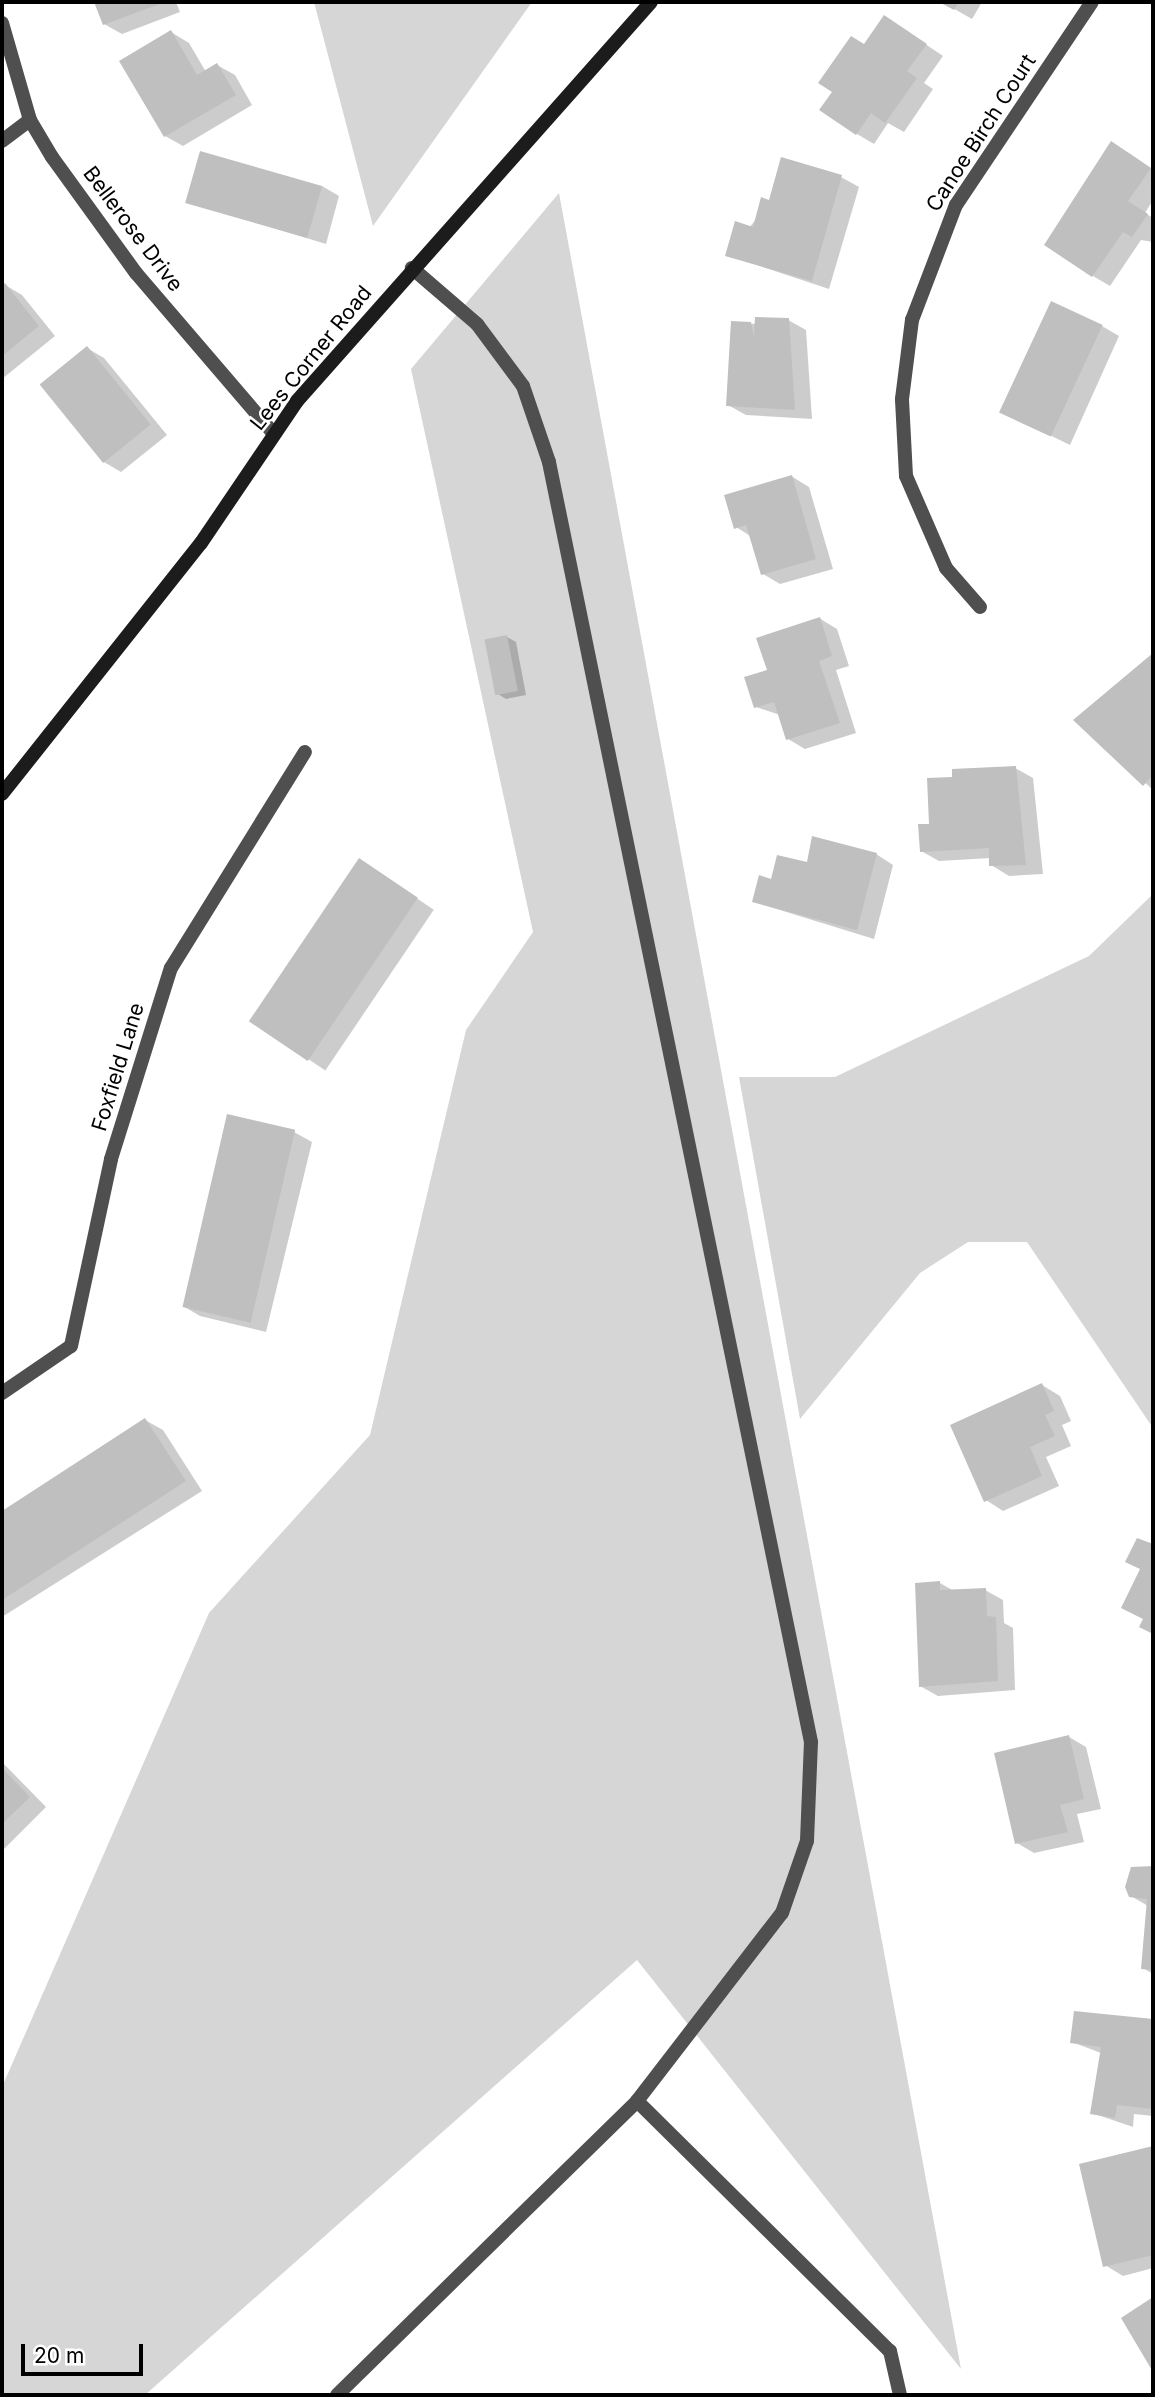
<!DOCTYPE html>
<style>
body{margin:0}
#map{position:relative;width:1155px;height:2397px;overflow:hidden;background:#fff;font-family:Inter,sans-serif}
div>[style]{position:absolute}
[style*='--x']{left:calc(var(--x)*1px);top:calc(var(--y)*1px);width:calc(var(--w)*1px);rotate:calc(var(--a)*1deg)}
.green>*{inset:0;background:#d6d6d6}
.shadow>*{inset:0;background:#0003;transform-origin:0 0}
.building>*{inset:0;background:#bfbfbf;transform-origin:0 0}
.lane>*{height:14px;margin:-7px;padding:0 7px;transform-origin:7px;border-radius:7px;background:#4f4f4f}
.street>*{height:14px;margin:-7px;padding:0 7px;transform-origin:7px;border-radius:7px;background:#4f4f4f}
.secondary>*{height:14px;margin:-7px;padding:0 7px;transform-origin:7px;border-radius:7px;background:#1c1c1c}
span{translate:-50% -50%;white-space:nowrap;text-align:center;line-height:1.15;-webkit-text-stroke:5px #fff;paint-order:stroke}
.street-label{font-size:21px;color:#000}
.frame{position:absolute;inset:0;border:4px solid #000;pointer-events:none}
.scale{position:absolute;left:21px;top:2344px;width:122px;height:32px;box-sizing:border-box;border:4px solid #000;border-top:0;padding-left:9px;font-size:21px;line-height:24px;white-space:nowrap;color:#000;-webkit-text-stroke:5px #fff;paint-order:stroke}
</style>
<div id="map">
<div class="green">
<i style="clip-path:polygon(314px 2px,532px 2px,373px 226px)"></i>
<i style="clip-path:polygon(559px 193px,961px 2369px,637px 1960px,145px 2395px,2px 2395px,2px 2087px,209px 1613px,370px 1435px,466px 1030px,533px 932px,411px 369px)"></i>
<i style="clip-path:polygon(1153px 894px,1153px 1428px,1027px 1242px,968px 1242px,920px 1273px,800px 1419px,739px 1077px,835px 1077px,1089px 956px)"></i>
</div>
<div class="shadow">
<i style="clip-path:polygon(96px 2px,176px 2px,180px 12px,122px 34px,104px 24px)"></i>
<i style="clip-path:polygon(942px 2px,982px 2px,972px 19px)"></i>
<i style="clip-path:polygon(885px 17px,943px 56px,924px 83px,933px 89px,904px 132px,888px 123px,874px 144px,857px 134px,865px 46px)"></i>
<i style="clip-path:polygon(171px 32px,189px 43px,206px 72px,217px 65px,235px 75px,252px 105px,183px 146px,165px 136px)"></i>
<i style="clip-path:polygon(1129px 153px,1153px 170px,1153px 200px,1145px 213px,1153px 218px,1153px 242px,1141px 240px,1110px 286px,1093px 276px)"></i>
<i style="clip-path:polygon(841px 177px,859px 187px,829px 289px,727px 255px,770px 202px)"></i>
<i style="clip-path:polygon(322px 186px,339px 196px,326px 244px,188px 202px)"></i>
<i style="clip-path:polygon(5px 285px,22px 295px,55px 336px,2px 379px)"></i>
<i style="clip-path:polygon(788px 320px,806px 330px,812px 419px,746px 415px,728px 405px,751px 324px)"></i>
<i style="clip-path:polygon(1102px 326px,1119px 336px,1070px 445px,1003px 412px)"></i>
<i style="clip-path:polygon(87px 348px,104px 358px,167px 435px,121px 472px,104px 462px)"></i>
<i style="clip-path:polygon(791px 476px,809px 487px,833px 569px,780px 584px,763px 574px,752px 537px,736px 527px)"></i>
<i style="clip-path:polygon(819px 618px,837px 629px,849px 666px,836px 670px,856px 733px,805px 749px,788px 739px,780px 715px,756px 707px,769px 671px)"></i>
<i style="clip-path:polygon(507px 637px,516px 642px,526px 695px,506px 699px,498px 694px)"></i>
<i style="clip-path:polygon(1153px 656px,1153px 790px,1076px 720px)"></i>
<i style="clip-path:polygon(1015px 768px,1033px 778px,1043px 874px,1009px 876px,991px 865px,991px 858px,939px 861px,921px 851px,954px 779px)"></i>
<i style="clip-path:polygon(876px 854px,893px 865px,874px 939px,754px 902px,772px 881px,808px 864px)"></i>
<i style="left:360px;top:860px;width:89px;height:194px;rotate:34deg"></i>
<i style="clip-path:polygon(294px 1132px,312px 1142px,266px 1332px,200px 1316px,183px 1306px)"></i>
<i style="clip-path:polygon(1042px 1385px,1060px 1396px,1071px 1421px,1062px 1425px,1071px 1446px,1046px 1457px,1059px 1486px,1003px 1511px,986px 1500px)"></i>
<i style="clip-path:polygon(145px 1420px,163px 1430px,202px 1491px,2px 1617px,2px 1513px)"></i>
<i style="clip-path:polygon(940px 1583px,954px 1591px,985px 1590px,1003px 1600px,1004px 1623px,1013px 1628px,1015px 1690px,938px 1696px,920px 1686px)"></i>
<i style="clip-path:polygon(1069px 1737px,1086px 1747px,1101px 1809px,1077px 1814px,1084px 1842px,1034px 1853px,1017px 1843px)"></i>
<i style="clip-path:polygon(2px 1762px,46px 1807px,2px 1851px)"></i>
<i style="clip-path:polygon(1133px 1869px,1153px 1871px,1153px 1974px,1143px 1968px,1148px 1906px,1131px 1896px)"></i>
<i style="clip-path:polygon(1076px 2013px,1153px 2021px,1153px 2116px,1134px 2114px,1133px 2127px,1092px 2113px,1101px 2053px,1072px 2042px)"></i>
<i style="clip-path:polygon(1152px 2148px,1153px 2268px,1123px 2276px,1105px 2265px)"></i>
</div>
<div class="building">
<i style="clip-path:polygon(94px 2px,165px 2px,103px 25px)"></i>
<i style="clip-path:polygon(939px 2px,959px 2px,954px 10px)"></i>
<i style="clip-path:polygon(884px 15px,927px 44px,907px 71px,917px 78px,885px 123px,871px 113px,856px 135px,819px 110px,832px 92px,818px 83px,851px 36px,864px 44px)"></i>
<i style="clip-path:polygon(171px 30px,197px 75px,217px 63px,236px 95px,164px 137px,119px 61px)"></i>
<i style="clip-path:polygon(1111px 141px,1151px 168px,1128px 201px,1148px 214px,1132px 237px,1123px 232px,1092px 277px,1044px 245px)"></i>
<i style="left:200px;top:151px;width:127px;height:54px;rotate:16deg"></i>
<i style="clip-path:polygon(781px 157px,842px 175px,812px 281px,725px 256px,735px 221px,753px 227px,761px 197px,769px 200px)"></i>
<i style="clip-path:polygon(5px 283px,39px 326px,2px 356px,2px 286px)"></i>
<i style="left:1051px;top:301px;width:57px;height:123px;rotate:25deg"></i>
<i style="clip-path:polygon(755px 317px,789px 318px,795px 410px,726px 406px,731px 321px,751px 322px,754px 337px)"></i>
<i style="left:87px;top:346px;width:101px;height:61px;rotate:51deg"></i>
<i style="clip-path:polygon(792px 475px,816px 559px,761px 575px,746px 525px,734px 529px,724px 495px)"></i>
<i style="clip-path:polygon(820px 617px,832px 656px,819px 661px,840px 723px,786px 740px,774px 702px,754px 708px,744px 677px,767px 670px,756px 638px)"></i>
<i style="left:507px;top:635px;width:57px;height:23px;rotate:79deg"></i>
<i style="clip-path:polygon(1153px 653px,1153px 775px,1143px 786px,1073px 720px)"></i>
<i style="clip-path:polygon(1016px 766px,1026px 865px,989px 866px,989px 848px,920px 852px,918px 824px,929px 824px,927px 778px,952px 777px,952px 769px)"></i>
<i style="clip-path:polygon(812px 836px,877px 853px,857px 930px,752px 902px,759px 875px,771px 879px,777px 855px,807px 862px)"></i>
<i style="left:359px;top:858px;width:71px;height:197px;rotate:34deg"></i>
<i style="left:227px;top:1114px;width:70px;height:198px;rotate:13deg"></i>
<i style="clip-path:polygon(1042px 1383px,1054px 1411px,1045px 1415px,1055px 1436px,1030px 1447px,1042px 1476px,984px 1502px,950px 1425px)"></i>
<i style="clip-path:polygon(145px 1418px,186px 1481px,2px 1600px,2px 1511px)"></i>
<i style="clip-path:polygon(1137px 1538px,1153px 1544px,1153px 1634px,1139px 1627px,1143px 1619px,1121px 1608px,1140px 1569px,1125px 1562px)"></i>
<i style="clip-path:polygon(940px 1581px,940px 1590px,986px 1588px,987px 1616px,996px 1617px,998px 1681px,919px 1687px,915px 1583px)"></i>
<i style="clip-path:polygon(1069px 1735px,1084px 1799px,1060px 1805px,1068px 1832px,1015px 1844px,994px 1753px)"></i>
<i style="clip-path:polygon(2px 1768px,30px 1797px,2px 1824px)"></i>
<i style="clip-path:polygon(1153px 1866px,1153px 1970px,1141px 1969px,1147px 1899px,1129px 1897px,1125px 1887px,1131px 1867px)"></i>
<i style="clip-path:polygon(1074px 2011px,1153px 2019px,1153px 2109px,1117px 2105px,1115px 2118px,1090px 2114px,1101px 2047px,1070px 2043px)"></i>
<i style="clip-path:polygon(1153px 2146px,1153px 2255px,1103px 2267px,1079px 2164px)"></i>
<i style="clip-path:polygon(1153px 2297px,1153px 2372px,1121px 2318px)"></i>
</div>
<div class="lane">
<i style="--x:637;--y:2101;--w:356;--a:44.7"></i>
<i style="--x:890;--y:2351;--w:45;--a:77.2"></i>
<i style="--x:337;--y:2395;--w:420;--a:-44.4"></i>
<i style="--x:637;--y:2101;--w:237;--a:-52.4"></i>
<i style="--x:782;--y:1913;--w:76;--a:-70.9"></i>
<i style="--x:807;--y:1841;--w:99;--a:-87.7"></i>
<i style="--x:811;--y:1742;--w:1307;--a:-101.57"></i>
<i style="--x:549;--y:462;--w:80;--a:-108.9"></i>
<i style="--x:523;--y:386;--w:77;--a:-126.6"></i>
<i style="--x:477;--y:324;--w:86;--a:-139.3"></i>
</div>
<div class="street">
<i style="--x:2;--y:23;--w:101;--a:73.9"></i>
<i style="--x:30;--y:120;--w:43;--a:59.3"></i>
<i style="--x:52;--y:157;--w:143;--a:54.1"></i>
<i style="--x:136;--y:273;--w:212;--a:49.4"></i>
<i style="--x:2;--y:141;--w:35;--a:-37"></i>
<i style="--x:980;--y:607;--w:52;--a:-131.1"></i>
<i style="--x:946;--y:568;--w:100;--a:-113.5"></i>
<i style="--x:906;--y:476;--w:77;--a:-93"></i>
<i style="--x:902;--y:399;--w:80;--a:-82.8"></i>
<i style="--x:912;--y:320;--w:123;--a:-69.1"></i>
<i style="--x:956;--y:205;--w:244;--a:-56.2"></i>
<i style="--x:2;--y:1393;--w:83;--a:-34.3"></i>
<i style="--x:71;--y:1346;--w:191;--a:-77.9"></i>
<i style="--x:111;--y:1159;--w:200;--a:-72.6"></i>
<i style="--x:171;--y:968;--w:254;--a:-58.2"></i>
</div>
<div class="secondary">
<i style="--x:2;--y:794;--w:320;--a:-51.6"></i>
<i style="--x:201;--y:543;--w:171;--a:-55.9"></i>
<i style="--x:297;--y:401;--w:533;--a:-48.42"></i>
</div>
<div class="street-label">
<span style="left:981px;top:133px;rotate:-57deg">Canoe Birch Court</span>
<span style="left:133px;top:229px;rotate:53deg">Bellerose Drive</span>
<span style="left:311px;top:358px;rotate:-51deg">Lees Corner Road</span>
<span style="left:118px;top:1067px;rotate:-73deg">Foxfield Lane</span>
</div>
<div class="frame"></div>
<div class="scale">20 m</div>
</div>
